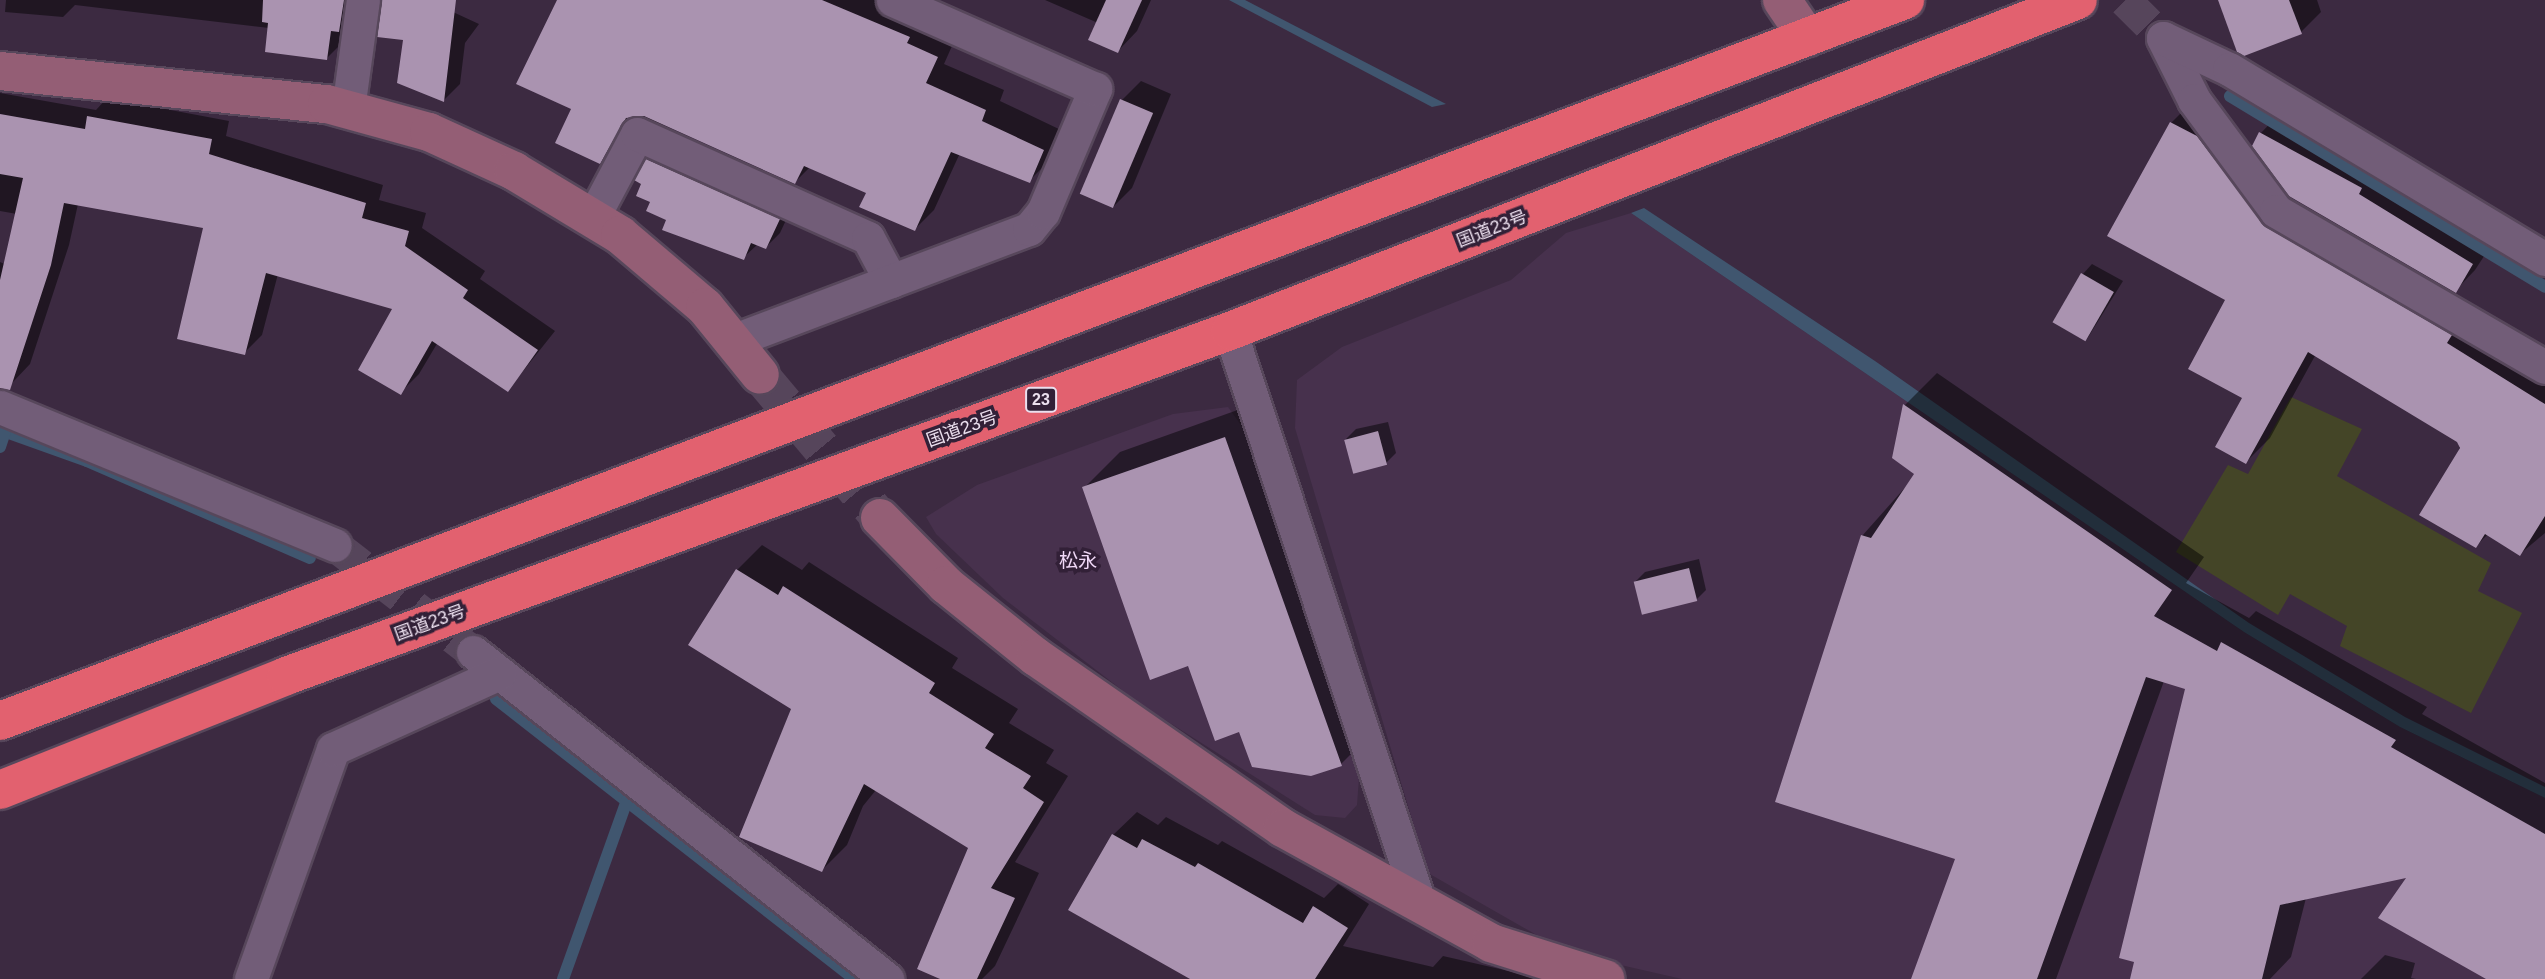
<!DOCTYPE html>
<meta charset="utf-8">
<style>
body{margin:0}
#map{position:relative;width:2545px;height:979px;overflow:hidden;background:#3c2a41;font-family:Arial,"Noto Sans JP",sans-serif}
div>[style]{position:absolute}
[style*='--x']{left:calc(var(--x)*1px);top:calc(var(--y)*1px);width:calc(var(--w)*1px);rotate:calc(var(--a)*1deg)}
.built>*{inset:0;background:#47314d}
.green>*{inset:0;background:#444527}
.water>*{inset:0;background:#40566f}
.shadow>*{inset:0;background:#0007}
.stream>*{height:12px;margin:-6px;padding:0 6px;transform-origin:6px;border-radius:6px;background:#40566f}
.building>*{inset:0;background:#aa93b0;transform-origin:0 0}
.street-tunnel>*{height:33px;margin-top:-16.5px;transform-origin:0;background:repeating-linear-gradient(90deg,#56455b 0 33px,transparent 0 50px)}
.secondary-tunnel>*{height:38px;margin-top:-19px;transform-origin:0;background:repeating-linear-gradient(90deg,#56455b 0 38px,transparent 0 57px)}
.roads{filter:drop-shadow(2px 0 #57475b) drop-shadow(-2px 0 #57475b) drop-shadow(0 2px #57475b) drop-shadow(0 -2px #57475b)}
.street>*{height:33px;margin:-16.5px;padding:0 16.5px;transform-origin:16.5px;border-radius:16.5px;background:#725d78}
.secondary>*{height:38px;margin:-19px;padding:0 19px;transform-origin:19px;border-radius:19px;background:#945e75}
.highway>*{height:38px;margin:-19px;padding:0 19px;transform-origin:19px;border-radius:19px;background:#e2616f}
span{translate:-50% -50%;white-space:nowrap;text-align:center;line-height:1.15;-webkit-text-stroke:7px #322037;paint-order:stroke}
.shield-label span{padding:2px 5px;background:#322037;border:2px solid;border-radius:5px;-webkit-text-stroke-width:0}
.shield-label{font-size:16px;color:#ebdfee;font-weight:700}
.street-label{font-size:18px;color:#ebdfee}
.neighbourhood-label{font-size:19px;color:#f1d9f8}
</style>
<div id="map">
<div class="built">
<i style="clip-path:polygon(1631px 213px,2244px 632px,2400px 727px,2545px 798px,2545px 979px,1682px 979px,1568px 953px,1428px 873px,1295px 428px,1297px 380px,1342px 347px,1511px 280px,1566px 233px)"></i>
<i style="clip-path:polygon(1228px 407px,1251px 439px,1359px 778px,1357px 805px,1345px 818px,1315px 815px,1140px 704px,1003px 598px,936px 534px,926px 517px,977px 485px,1173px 414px)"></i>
</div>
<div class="green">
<i style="clip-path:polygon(2291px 397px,2362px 429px,2337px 476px,2491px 563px,2478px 591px,2522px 613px,2471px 713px,2340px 646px,2347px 626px,2290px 594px,2278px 615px,2176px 552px,2228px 465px,2248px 474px)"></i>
</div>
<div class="water">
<i style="clip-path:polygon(1229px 0,1245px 0,1446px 104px,1432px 107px)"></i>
<i style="clip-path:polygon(1644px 208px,1875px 361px,2249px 623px,2405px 717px,2545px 787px,2545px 798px,2400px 727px,2244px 632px,1631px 213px)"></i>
</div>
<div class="shadow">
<i style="clip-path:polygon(6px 0,361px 0,347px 38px,327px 58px,269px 28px,75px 5px,63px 17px,5px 12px)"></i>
<i style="clip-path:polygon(387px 0,427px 0,479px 24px,465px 43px,460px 84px,444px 100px,405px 39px)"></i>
<i style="clip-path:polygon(559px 0,887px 0,956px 37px,944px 64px,1004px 90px,1000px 101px,1063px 131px,1049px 161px,1030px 180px,960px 153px,934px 210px,915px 229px,868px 192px,810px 167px,795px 182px,636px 113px,618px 142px,599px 162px)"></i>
<i style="clip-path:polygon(1045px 0,1151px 0,1137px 31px,1118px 51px,1098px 23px)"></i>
<i style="clip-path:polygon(2224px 0,2317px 0,2321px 12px,2301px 32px)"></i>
<i style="clip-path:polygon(1141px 81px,1171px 94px,1132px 188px,1113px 207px,1122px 100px)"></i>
<i style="clip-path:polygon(0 93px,96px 110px,107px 98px,229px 121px,226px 136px,383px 185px,379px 200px,426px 213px,422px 228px,485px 271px,480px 279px,555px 331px,508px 390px,438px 342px,419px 374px,401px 392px,395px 307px,278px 274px,262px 335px,244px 353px,205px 227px,78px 204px,69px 245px,30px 364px,12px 383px,0 378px,0 262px,7px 265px,17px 214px,0 211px)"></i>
<i style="clip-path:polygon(2195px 99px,2290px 204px,2545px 365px,2545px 533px,2520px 554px,2488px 534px,2476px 546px,2458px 440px,2316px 354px,2270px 438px,2246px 462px,2244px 397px,2227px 299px,2171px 123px)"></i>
<i style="clip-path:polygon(2280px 113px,2492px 244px,2475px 270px,2455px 291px,2260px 134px)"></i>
<i style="clip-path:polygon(661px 146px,793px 205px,780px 233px,766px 247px,758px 244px,743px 258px,669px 220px,644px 183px,647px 160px)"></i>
<i style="clip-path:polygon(2092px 264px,2123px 281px,2087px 339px,2082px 275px)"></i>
<i style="clip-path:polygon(1937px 373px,2204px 557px,2186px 583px,2249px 618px,2256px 611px,2427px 707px,2422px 714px,2545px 783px,2545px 979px,2490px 979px,2410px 875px,2306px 898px,2291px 957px,2270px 979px,2132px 979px,2187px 688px,2164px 681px,2056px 979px,1913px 979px,1957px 858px,1862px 536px,1917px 474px,1894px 457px,1905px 405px)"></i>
<i style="clip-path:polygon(1260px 402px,1376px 729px,1341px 764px,1240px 730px,1189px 664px,1084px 488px,1120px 452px)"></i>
<i style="clip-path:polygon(1388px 422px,1396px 453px,1386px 463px,1346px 439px,1356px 429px)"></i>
<i style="clip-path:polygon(762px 545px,802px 570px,809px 562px,958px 658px,952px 668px,1018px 709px,1009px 723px,1054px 750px,1046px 763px,1068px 776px,1015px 862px,1039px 873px,995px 966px,982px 979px,944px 979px,970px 847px,876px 790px,863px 806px,847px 845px,822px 870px,793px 708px,737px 570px)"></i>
<i style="clip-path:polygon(1699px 559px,1706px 590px,1696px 600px,1635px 582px,1645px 572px)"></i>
<i style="clip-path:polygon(1137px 812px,1158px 825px,1166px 817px,1218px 845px,1222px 841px,1324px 898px,1338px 884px,1369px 904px,1343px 946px,1433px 967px,1443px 956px,1543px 979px,1194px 979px,1113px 835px)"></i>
<i style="clip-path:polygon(2385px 955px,2415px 963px,2411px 978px,2416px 979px,2361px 979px)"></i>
</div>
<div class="stream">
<i style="--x:2230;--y:96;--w:368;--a:31.2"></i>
<i style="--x:0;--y:430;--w:92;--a:19.6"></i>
<i style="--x:87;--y:461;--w:243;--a:23.5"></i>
<i style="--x:0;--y:447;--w:16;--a:-72"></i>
<i style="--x:496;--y:699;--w:455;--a:38"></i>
<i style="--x:563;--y:979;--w:190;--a:-70.3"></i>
</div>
<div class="building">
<i style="clip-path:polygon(263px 0,344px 0,339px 32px,331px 31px,327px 60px,265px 52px,268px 23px,262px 22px)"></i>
<i style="clip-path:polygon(382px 0,456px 0,444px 102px,397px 83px,403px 40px,377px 37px)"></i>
<i style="clip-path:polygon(557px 0,822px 0,910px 37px,907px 43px,938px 57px,926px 83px,986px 110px,982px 121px,1044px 150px,1030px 183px,951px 152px,915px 231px,859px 207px,866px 193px,804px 166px,795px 184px,644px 116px,626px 118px,600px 164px,555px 143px,571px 109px,516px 84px)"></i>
<i style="clip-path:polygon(1106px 0,1142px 0,1118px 53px,1088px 40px)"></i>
<i style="clip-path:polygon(2218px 0,2289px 0,2302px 34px,2244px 56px,2237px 52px)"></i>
<i style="left:1120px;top:99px;width:36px;height:103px;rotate:23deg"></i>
<i style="clip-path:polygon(0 114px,85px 129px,87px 116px,212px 139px,209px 154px,366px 203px,362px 218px,409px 231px,405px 246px,468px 290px,463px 298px,538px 350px,508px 392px,432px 341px,401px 395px,358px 370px,392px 309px,266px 273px,245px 355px,177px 339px,203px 228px,64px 203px,51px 265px,10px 390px,0 388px,0 280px,23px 178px,0 174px)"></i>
<i style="clip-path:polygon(2170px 122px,2197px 136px,2266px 227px,2452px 335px,2447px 343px,2545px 404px,2545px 516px,2520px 556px,2485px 534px,2476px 548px,2419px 515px,2460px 448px,2457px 442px,2308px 352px,2246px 464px,2215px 447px,2242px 398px,2188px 369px,2225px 300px,2107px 236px)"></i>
<i style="clip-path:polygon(2259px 132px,2362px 188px,2359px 194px,2473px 264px,2456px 293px,2289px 196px,2252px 146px)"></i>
<i style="clip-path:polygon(646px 159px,780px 219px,766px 249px,751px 243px,744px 260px,662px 230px,666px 220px,646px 211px,650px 202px,636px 196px,641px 184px,634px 180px)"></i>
<i style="left:2081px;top:273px;width:38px;height:57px;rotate:30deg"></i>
<i style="clip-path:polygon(1903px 404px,2172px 590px,2154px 616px,2217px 651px,2221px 642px,2396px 740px,2391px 747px,2545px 834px,2545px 979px,2486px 979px,2378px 918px,2406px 878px,2280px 905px,2262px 979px,2130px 979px,2134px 962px,2119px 958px,2185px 689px,2146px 677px,2037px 979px,1911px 979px,1955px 859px,1775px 802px,1861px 535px,1871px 538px,1914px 474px,1892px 458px)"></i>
<i style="left:1378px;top:431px;width:35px;height:35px;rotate:75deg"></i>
<i style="clip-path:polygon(1225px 437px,1342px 766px,1311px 776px,1252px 767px,1239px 732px,1215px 741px,1188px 666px,1150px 680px,1082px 487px)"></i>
<i style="left:1689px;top:568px;width:34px;height:57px;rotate:76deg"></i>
<i style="clip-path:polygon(736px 569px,778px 595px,783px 586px,935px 683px,929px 693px,994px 734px,985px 748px,1031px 776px,1023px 788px,1044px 802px,991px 888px,1015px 898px,977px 979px,940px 979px,917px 969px,968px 848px,864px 784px,822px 872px,739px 837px,791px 709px,688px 645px)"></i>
<i style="clip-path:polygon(1112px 834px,1137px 848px,1142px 839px,1195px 867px,1198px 863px,1303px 923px,1313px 906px,1348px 928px,1315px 979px,1190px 979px,1068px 910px)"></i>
</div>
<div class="street-tunnel">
<i style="--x:2125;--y:0;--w:54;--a:45"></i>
<i style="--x:335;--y:545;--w:175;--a:37.8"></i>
</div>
<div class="secondary-tunnel">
<i style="--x:760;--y:375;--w:187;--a:50"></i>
</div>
<div class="roads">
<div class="street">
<i style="--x:2163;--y:38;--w:69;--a:63.4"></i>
<i style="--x:2194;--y:100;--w:138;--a:53.5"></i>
<i style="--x:2276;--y:211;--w:311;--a:30.1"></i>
<i style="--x:2163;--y:38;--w:73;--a:25.2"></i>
<i style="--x:2229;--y:69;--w:369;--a:31"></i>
<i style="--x:348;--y:109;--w:110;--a:-82.2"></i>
<i style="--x:592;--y:219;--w:96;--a:-62.1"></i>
<i style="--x:637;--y:134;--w:253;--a:24.2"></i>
<i style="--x:868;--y:238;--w:49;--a:61.9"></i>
<i style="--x:1230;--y:331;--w:605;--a:71.68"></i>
<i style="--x:732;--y:341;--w:317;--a:-20.7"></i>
<i style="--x:1029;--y:229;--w:22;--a:-51"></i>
<i style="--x:1043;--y:212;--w:134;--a:-67.1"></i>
<i style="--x:1095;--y:89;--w:221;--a:-156.2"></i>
<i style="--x:0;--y:407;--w:362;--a:22.4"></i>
<i style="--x:473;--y:652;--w:528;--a:38.3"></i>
<i style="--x:251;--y:979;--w:244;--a:-70.4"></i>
<i style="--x:333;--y:749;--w:183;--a:-24.5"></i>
</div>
<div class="secondary">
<i style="--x:1782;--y:0;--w:45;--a:56"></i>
<i style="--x:0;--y:71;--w:329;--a:5.8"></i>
<i style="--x:327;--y:104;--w:106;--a:15.4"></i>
<i style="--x:429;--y:132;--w:94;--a:24.6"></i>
<i style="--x:514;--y:171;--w:124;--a:31.1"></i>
<i style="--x:620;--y:235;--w:111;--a:40.3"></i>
<i style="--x:705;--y:307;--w:87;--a:51"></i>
<i style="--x:880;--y:518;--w:94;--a:45.4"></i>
<i style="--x:946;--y:585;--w:115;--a:38.7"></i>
<i style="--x:1036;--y:657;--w:300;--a:34.7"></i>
<i style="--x:1283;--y:828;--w:238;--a:28.9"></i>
<i style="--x:1491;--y:943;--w:120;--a:17.5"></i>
</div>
<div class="highway">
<i style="--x:0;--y:721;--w:2037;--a:-20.73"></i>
<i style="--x:0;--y:790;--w:308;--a:-21.7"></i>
<i style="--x:286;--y:676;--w:1005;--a:-20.08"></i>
<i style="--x:1230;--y:331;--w:910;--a:-21.32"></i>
</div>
</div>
<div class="shield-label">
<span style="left:1041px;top:400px">23</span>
</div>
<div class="street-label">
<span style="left:1492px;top:229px;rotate:-21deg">国道23号</span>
<span style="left:962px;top:429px;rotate:-20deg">国道23号</span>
<span style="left:430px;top:623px;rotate:-20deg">国道23号</span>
</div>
<div class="neighbourhood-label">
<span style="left:1078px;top:561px">松永</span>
</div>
</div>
